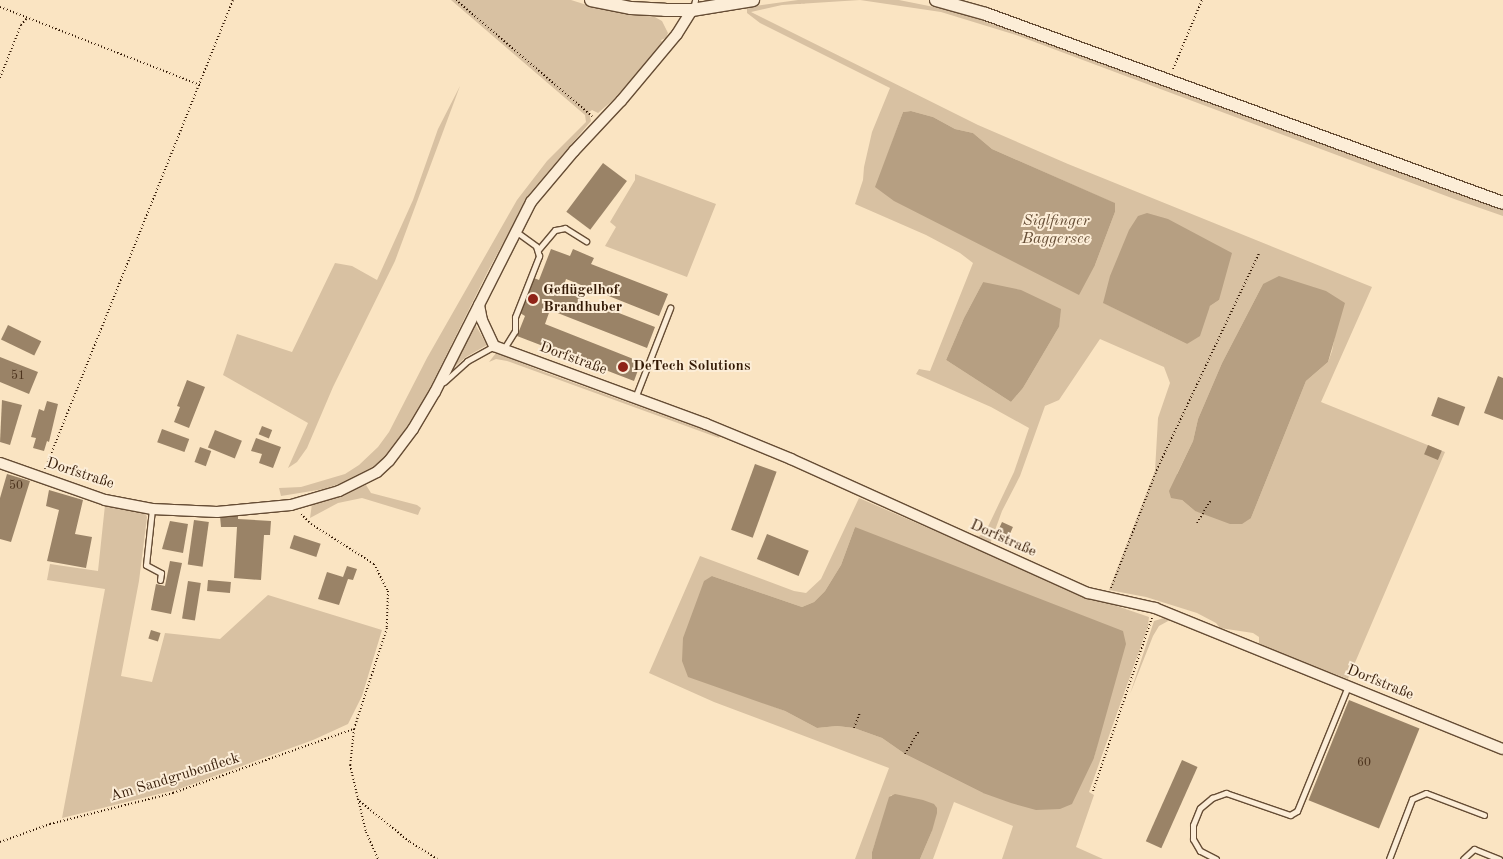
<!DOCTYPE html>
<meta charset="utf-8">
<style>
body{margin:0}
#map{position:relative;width:1503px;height:859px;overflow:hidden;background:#fae4c2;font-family:"Old Standard TT",serif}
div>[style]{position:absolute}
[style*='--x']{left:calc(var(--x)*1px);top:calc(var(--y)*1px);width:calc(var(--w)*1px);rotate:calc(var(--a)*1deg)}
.green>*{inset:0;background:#d8c1a2}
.water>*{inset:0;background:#b69f82}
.building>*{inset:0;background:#9a8367;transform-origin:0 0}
.path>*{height:2px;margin-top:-1px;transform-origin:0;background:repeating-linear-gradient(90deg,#331905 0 1px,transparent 0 3.5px)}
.roads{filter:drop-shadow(1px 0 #654c34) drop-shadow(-1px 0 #654c34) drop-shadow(0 1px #654c34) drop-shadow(0 -1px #654c34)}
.service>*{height:5px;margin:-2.5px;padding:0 2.5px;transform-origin:2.5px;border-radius:2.5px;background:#fcedd7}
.minor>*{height:10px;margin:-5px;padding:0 5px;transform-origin:5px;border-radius:5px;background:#fcedd7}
.tertiary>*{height:12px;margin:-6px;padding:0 6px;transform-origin:6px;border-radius:6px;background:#fcedd7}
.dots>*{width:14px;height:14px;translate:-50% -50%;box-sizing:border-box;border:2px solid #fcedd7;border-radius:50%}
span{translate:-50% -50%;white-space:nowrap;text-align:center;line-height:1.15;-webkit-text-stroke:4px #fcedd7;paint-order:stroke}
.number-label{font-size:12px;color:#4d341e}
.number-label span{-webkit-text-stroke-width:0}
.poi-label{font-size:15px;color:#331905;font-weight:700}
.left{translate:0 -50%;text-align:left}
.street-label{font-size:15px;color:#331905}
.water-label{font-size:16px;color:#674f37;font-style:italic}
</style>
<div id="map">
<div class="green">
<i style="clip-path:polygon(451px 0,571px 0,590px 6px,653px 16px,662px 21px,668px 33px,666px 38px,661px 40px,663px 44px,613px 100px,598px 113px,592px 110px,589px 112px,591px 121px,530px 193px,488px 271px,424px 400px,392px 450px,377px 465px,357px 478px,324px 489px,281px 496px,279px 488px,301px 487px,345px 474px,359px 465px,378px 447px,389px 432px,427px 358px,517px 200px,547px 161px,586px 122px,585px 115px)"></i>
<i style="clip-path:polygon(evenodd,798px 0,899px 0,954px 11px,1025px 35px,1503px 210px,1503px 216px,1457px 200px,1016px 35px,941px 12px,860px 0,782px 5px,751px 12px,978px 125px,1068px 164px,1372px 287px,1321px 402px,1445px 452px,1348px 679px,1268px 649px,1259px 643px,1259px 637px,1253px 633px,1220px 628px,1216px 623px,1197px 613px,1146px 597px,1109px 590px,1155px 471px,1158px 418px,1170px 383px,1164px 367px,1100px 339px,1059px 400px,1045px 406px,1020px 476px,1002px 511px,990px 544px,968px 534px,979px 536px,985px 533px,1014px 472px,1029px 428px,991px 407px,916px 374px,919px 369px,930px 371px,973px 263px,960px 253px,926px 235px,855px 204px,863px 180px,864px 167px,872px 132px,890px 88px,760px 23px,747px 13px,747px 7px,798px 0,911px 111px,933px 117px,955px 129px,973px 133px,992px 149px,1114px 203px,1115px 212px,1095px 265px,876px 187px,903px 112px,911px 111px,798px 0,983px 282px,1059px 327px,1023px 388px,1011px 402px,946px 360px,964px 318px,983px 282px,798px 0,1263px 284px,1336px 330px,1332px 351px,1328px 362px,1306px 381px,1251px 518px,1195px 511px,1182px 500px,1177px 474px,1193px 441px,1198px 419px,1222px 363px,1263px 284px,798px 0,1219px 300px,1210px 306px,1187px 344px,1104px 303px,1219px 300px)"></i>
<i style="clip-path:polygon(460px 86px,395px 261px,333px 387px,307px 448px,297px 462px,288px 468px,308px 423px,223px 375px,237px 334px,292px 352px,335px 263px,352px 266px,377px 280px,413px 200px,438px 129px)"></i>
<i style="clip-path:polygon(635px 174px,716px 204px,687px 277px,605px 246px,616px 227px,610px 222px,635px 180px)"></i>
<i style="clip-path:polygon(475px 324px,487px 345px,466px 357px,451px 370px)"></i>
<i style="clip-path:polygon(496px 353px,544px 372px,720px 436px,719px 438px,507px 361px,496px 359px,489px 362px)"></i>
<i style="clip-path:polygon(366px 485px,371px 493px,417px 505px,421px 508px,418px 515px,362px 498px,338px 503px,310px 518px,312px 504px)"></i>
<i style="clip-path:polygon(evenodd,859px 498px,1073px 591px,1149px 617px,1148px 626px,1089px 792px,1094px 795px,1076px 847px,1103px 859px,1002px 859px,1013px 826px,954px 802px,933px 859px,920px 859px,932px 831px,891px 795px,872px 852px,872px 859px,855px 859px,889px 768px,714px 702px,649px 673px,700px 556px,794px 591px,806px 593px,821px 579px,859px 498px,855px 527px,1101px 729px,1094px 758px,983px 793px,905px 754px,882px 738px,854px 728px,837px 726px,817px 728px,785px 711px,759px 701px,712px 576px,802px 607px,814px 602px,825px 591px,841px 565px,855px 527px)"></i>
<i style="clip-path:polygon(105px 505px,145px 513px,147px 517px,139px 581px,121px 676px,152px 682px,165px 633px,220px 639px,268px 595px,382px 630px,362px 696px,348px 724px,313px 740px,179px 789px,62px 818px,105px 589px,47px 580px,50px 564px,98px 571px)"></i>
<i style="clip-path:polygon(1164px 618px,1170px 620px,1159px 626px,1153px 636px,1130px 694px,1154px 621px)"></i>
</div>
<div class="water">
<i style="clip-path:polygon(911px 111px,933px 117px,955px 129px,973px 133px,992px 149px,1115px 203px,1115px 212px,1095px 265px,1079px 295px,894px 201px,875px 187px,903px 112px)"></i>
<i style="clip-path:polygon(1147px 213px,1168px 219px,1232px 253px,1219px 300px,1210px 306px,1200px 336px,1187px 344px,1103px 303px,1110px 276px,1129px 230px,1138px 216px)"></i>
<i style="clip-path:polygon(1279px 276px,1326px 291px,1345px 303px,1328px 362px,1306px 381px,1251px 518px,1242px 524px,1230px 524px,1195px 511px,1182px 500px,1171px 498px,1169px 491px,1193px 441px,1198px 419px,1222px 363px,1263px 284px)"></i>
<i style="clip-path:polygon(983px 282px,1021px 290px,1061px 309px,1059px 327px,1023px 388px,1011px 402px,946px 360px,964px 318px)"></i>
<i style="clip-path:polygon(855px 527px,1123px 631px,1126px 644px,1094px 758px,1072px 804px,1060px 809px,1036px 810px,1011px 803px,983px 793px,905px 754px,882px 738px,854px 728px,837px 726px,817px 728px,785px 711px,688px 677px,682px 661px,683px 638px,704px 581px,712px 576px,802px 607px,814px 602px,825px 591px,841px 565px)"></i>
<i style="clip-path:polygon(895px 794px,923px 800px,934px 804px,937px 808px,937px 813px,932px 831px,920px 859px,872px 859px,872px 852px,889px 797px)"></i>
</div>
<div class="building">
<i style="left:603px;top:163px;width:30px;height:61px;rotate:37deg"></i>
<i style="clip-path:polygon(551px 249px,570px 256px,573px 249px,594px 258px,591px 264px,668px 294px,659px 316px,566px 279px,562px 291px,655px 327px,647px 348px,550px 310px,545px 324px,641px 362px,634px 381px,517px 336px,525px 316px,520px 313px,534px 278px,539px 280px)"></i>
<i style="left:8px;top:325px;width:37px;height:16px;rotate:26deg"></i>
<i style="clip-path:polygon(0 357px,38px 372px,29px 394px,0 382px)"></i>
<i style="clip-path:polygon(1498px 376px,1503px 378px,1503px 420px,1484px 413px)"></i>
<i style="clip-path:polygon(187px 380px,205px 387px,189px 428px,174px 422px,180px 407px,177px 406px)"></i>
<i style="left:1438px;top:397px;width:29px;height:20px;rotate:20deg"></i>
<i style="clip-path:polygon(2px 400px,22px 405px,10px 445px,0 442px)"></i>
<i style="clip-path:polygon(47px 401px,58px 404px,49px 442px,47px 441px,44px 451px,33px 448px,36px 438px,31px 437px,39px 409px,44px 411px)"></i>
<i style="left:262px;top:426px;width:11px;height:9px;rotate:22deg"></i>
<i style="left:162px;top:429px;width:29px;height:14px;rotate:20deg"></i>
<i style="left:215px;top:430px;width:29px;height:19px;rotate:22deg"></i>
<i style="clip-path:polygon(256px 438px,281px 447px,273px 468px,259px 463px,262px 454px,251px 451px)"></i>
<i style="left:1428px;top:445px;width:15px;height:10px;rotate:23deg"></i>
<i style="left:200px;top:447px;width:12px;height:16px;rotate:20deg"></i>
<i style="left:755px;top:464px;width:23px;height:70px;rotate:20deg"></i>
<i style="clip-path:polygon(7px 474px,30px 481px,11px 542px,0 539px,0 498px)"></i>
<i style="clip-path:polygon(49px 490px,83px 500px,75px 534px,92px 537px,86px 568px,47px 561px,59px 510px,46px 506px)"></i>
<i style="clip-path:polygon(220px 516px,238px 516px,238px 519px,271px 521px,270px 535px,264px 535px,261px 580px,234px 578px,237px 527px,221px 527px)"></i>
<i style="left:194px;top:520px;width:15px;height:45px;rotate:8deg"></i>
<i style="clip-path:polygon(170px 521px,188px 524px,183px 553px,162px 549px)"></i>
<i style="left:1002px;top:522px;width:12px;height:17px;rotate:24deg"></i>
<i style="left:767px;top:534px;width:45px;height:27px;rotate:22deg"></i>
<i style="left:294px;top:535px;width:28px;height:14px;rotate:18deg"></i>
<i style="clip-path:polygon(170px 561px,182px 563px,171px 614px,151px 610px,156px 584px,165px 586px)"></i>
<i style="clip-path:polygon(347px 566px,357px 569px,353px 580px,348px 579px,339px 605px,318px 599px,327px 572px,343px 577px)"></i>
<i style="left:208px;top:580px;width:23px;height:11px;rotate:5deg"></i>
<i style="left:188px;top:581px;width:13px;height:38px;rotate:9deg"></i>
<i style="left:151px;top:630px;width:10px;height:9px;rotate:17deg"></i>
<i style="left:1349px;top:700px;width:76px;height:108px;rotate:22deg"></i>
<i style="left:1182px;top:760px;width:17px;height:89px;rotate:24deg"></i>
</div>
<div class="path">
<i style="--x:456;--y:0;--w:179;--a:40.5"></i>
<i style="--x:0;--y:7;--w:215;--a:21.3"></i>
<i style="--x:1173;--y:69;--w:75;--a:-67.2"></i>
<i style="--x:0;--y:78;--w:57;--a:-68.4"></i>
<i style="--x:21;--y:25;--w:9;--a:-49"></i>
<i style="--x:45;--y:469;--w:505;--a:-68.16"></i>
<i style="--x:301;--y:514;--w:14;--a:45"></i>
<i style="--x:311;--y:524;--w:75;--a:32.4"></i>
<i style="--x:374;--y:564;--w:30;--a:63"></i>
<i style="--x:388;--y:591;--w:37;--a:92"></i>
<i style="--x:387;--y:628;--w:106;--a:108.1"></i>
<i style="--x:354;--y:729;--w:36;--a:96"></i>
<i style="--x:350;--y:765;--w:69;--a:76.6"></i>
<i style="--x:366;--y:832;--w:30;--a:66"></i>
<i style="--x:1197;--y:523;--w:26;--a:-59"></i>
<i style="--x:1111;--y:588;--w:130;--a:-68.8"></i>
<i style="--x:1158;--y:467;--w:237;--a:-64.7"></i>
<i style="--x:854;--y:728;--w:17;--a:-69"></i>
<i style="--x:905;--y:754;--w:26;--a:-59"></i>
<i style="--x:1093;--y:791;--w:183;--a:-71.2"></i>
<i style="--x:357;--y:799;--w:68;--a:39.1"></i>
<i style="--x:410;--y:842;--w:32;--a:32"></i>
<i style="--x:0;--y:842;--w:53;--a:-19.8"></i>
<i style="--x:50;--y:824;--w:127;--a:-14.1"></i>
<i style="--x:173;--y:793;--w:192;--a:-19.5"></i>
</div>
<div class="roads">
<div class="service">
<i style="--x:693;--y:9;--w:9;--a:-77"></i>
<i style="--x:538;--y:250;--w:26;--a:-50"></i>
<i style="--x:555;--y:230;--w:10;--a:-11"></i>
<i style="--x:565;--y:228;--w:25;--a:32"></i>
<i style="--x:503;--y:350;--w:22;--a:-58"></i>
<i style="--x:515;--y:331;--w:14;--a:-90"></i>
<i style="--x:515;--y:317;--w:66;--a:-68.5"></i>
<i style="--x:539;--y:256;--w:10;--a:-107"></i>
<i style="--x:536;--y:246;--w:26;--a:-144"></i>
<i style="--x:444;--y:382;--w:31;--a:-42"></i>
<i style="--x:467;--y:361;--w:31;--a:-29"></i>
<i style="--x:635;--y:398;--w:97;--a:-68.7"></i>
<i style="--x:152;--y:509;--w:56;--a:96.1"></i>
<i style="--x:146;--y:565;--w:17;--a:28"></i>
<i style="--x:161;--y:573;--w:7;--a:98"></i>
<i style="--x:1216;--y:859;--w:18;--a:-153"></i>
<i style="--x:1200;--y:851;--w:14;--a:-120"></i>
<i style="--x:1193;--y:839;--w:14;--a:-90"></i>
<i style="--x:1193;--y:825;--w:18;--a:-68"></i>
<i style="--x:1200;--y:808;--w:16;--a:-40"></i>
<i style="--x:1212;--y:798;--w:15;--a:-20"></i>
<i style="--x:1226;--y:793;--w:68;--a:19"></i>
<i style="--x:1290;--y:815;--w:8;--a:-30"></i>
<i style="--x:1297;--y:811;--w:135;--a:-67.8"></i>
<i style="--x:1389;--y:859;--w:64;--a:-69"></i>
<i style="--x:1412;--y:799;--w:15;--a:-23"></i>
<i style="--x:1426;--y:793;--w:62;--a:20.8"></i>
<i style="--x:1463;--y:859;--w:15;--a:-42"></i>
<i style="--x:1474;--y:849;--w:27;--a:22"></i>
</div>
<div class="minor">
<i style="--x:479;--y:305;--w:15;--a:79"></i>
<i style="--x:482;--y:320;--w:29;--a:65"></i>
<i style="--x:494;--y:346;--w:226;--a:20.2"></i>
<i style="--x:706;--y:424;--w:92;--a:22.4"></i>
<i style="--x:791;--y:459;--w:326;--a:24.3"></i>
<i style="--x:1088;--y:593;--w:69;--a:12.6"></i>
<i style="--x:1155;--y:608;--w:375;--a:22.1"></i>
<i style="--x:0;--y:463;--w:111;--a:19.4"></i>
<i style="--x:105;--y:500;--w:48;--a:10.8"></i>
<i style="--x:152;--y:509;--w:65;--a:2.6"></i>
<i style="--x:217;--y:512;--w:74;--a:-5.4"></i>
<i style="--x:291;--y:505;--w:50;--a:-16.3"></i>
<i style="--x:339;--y:491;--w:42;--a:-26.6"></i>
<i style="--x:377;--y:472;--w:16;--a:-43"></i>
<i style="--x:389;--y:461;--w:40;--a:-53"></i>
<i style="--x:413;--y:429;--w:43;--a:-59.3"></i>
<i style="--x:435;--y:392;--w:213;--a:-63.2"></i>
<i style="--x:531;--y:202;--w:67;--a:-49.9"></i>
<i style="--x:574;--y:151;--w:69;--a:-46.8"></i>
<i style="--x:621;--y:101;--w:87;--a:-50.1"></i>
<i style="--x:677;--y:34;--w:28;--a:-58"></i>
</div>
<div class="tertiary">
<i style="--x:591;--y:0;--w:41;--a:11.3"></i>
<i style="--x:631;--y:8;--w:34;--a:3"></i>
<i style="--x:665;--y:10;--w:27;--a:0"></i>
<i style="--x:692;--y:10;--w:62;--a:-9.3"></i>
<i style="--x:936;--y:0;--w:52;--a:15.6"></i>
<i style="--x:986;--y:14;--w:550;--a:20.08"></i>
</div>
</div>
<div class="dots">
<i style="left:533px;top:299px;background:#8f2418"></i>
<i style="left:623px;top:367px;background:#8f2418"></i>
</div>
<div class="number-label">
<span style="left:18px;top:377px">51</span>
<span style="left:16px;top:487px">50</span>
<span style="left:1364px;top:764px">60</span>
</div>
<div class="poi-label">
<span class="left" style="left:543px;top:299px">Geflügelhof<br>Brandhuber</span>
<span class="left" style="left:633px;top:367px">DeTech Solutions</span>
</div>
<div class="street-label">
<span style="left:573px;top:359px;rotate:20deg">Dorfstraße</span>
<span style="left:80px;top:474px;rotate:18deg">Dorfstraße</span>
<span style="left:1003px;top:539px;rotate:24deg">Dorfstraße</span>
<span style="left:1380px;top:683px;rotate:22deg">Dorfstraße</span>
<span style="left:175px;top:778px;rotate:-17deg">Am Sandgrubenfleck</span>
</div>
<div class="water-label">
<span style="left:1056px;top:230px">Siglfinger<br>Baggersee</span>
</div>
</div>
